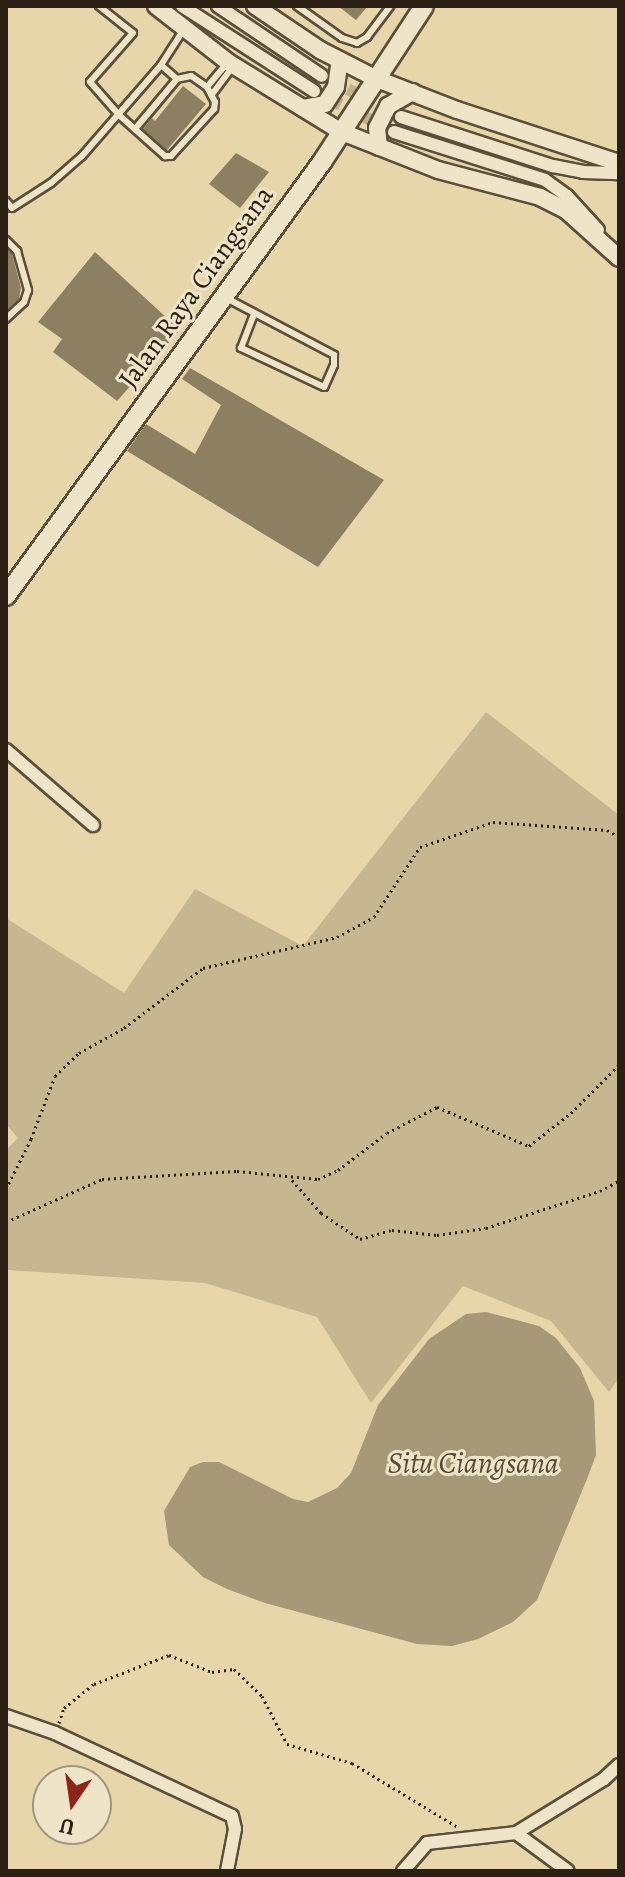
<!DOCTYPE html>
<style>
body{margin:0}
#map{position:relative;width:625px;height:1877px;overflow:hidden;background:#e7d6aa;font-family:Alegreya,serif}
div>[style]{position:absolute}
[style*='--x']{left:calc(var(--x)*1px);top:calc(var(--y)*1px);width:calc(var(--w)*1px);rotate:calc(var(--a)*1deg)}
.green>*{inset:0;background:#c7b790}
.water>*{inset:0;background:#a79877}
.building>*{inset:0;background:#8d7f62}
.minor-tunnel>*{height:12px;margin-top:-6px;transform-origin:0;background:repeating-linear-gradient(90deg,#c2b28c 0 12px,transparent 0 18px)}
.path>*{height:3px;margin-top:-1.5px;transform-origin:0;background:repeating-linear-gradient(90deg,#2c2014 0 2px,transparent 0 6px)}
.roads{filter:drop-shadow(2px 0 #5b4e3a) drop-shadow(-2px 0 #5b4e3a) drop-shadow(0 2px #5b4e3a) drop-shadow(0 -2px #5b4e3a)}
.service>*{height:6px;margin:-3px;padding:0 3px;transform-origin:3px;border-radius:3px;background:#efe4c8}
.minor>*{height:12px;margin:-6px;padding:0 6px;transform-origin:6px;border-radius:6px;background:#efe4c8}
.tertiary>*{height:16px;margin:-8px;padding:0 8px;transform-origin:8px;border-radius:8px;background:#efe4c8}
.secondary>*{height:18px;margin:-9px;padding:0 9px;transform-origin:9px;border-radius:9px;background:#efe4c8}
span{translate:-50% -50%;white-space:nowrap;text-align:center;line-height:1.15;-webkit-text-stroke:6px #efe4c8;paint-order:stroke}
.street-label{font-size:28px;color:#2c2014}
.water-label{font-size:30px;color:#574a37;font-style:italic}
.frame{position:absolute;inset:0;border:8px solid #2c2014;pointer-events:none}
.north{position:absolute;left:32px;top:1765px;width:80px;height:80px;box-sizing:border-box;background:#efe4c8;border:2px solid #a19680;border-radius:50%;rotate:193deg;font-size:22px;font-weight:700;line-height:32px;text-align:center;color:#2c2014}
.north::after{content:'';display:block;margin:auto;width:28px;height:36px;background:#8f2418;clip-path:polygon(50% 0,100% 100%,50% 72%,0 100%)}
</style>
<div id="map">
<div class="green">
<i style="clip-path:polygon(486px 712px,619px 815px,619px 1378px,609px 1392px,551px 1321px,463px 1286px,371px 1403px,317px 1317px,205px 1283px,7px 1270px,6px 1150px,18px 1138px,6px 1124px,6px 918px,124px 993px,195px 889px,303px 946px)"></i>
</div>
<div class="water">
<i style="clip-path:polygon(486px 1312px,539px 1326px,556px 1338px,580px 1368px,594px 1401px,596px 1455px,587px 1479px,537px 1600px,513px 1622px,478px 1639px,452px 1646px,417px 1644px,265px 1603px,227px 1589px,203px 1577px,169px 1545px,164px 1511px,190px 1467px,203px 1462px,219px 1462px,293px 1499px,308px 1502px,337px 1488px,351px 1473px,378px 1405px,429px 1339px,466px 1314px)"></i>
</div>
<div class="building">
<i style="clip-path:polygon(338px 6px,368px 6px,356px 20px)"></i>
<i style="clip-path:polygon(183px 86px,206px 104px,167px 150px,143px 129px,152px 118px,155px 121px)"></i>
<i style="clip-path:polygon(236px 153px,269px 172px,240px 208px,209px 184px)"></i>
<i style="clip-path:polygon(6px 248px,12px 254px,21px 288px,19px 299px,6px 311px)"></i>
<i style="clip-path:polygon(95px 252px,180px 330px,117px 401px,53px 352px,62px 339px,38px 322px)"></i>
<i style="clip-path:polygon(190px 368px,384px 480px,318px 567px,127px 451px,146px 424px,195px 454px,221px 405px,182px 379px)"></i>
</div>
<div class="minor-tunnel">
<i style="--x:332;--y:81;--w:70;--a:27.3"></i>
<i style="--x:314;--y:91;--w:90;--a:27.1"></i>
</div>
<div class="path">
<i style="--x:292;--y:1180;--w:44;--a:48.7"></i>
<i style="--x:321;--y:1213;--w:47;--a:33.7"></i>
<i style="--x:360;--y:1239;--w:33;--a:-16"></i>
<i style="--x:392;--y:1230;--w:45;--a:6.3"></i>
<i style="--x:437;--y:1235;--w:49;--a:-8.1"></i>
<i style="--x:486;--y:1228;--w:120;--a:-18"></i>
<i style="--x:600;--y:1191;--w:21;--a:-28"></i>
<i style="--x:6;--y:1189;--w:56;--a:-63.4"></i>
<i style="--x:31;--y:1139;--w:67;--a:-69.1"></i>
<i style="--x:55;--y:1076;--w:33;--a:-44"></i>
<i style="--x:79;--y:1053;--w:51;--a:-29.1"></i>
<i style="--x:124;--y:1028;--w:99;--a:-37.2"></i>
<i style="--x:203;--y:968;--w:138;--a:-13"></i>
<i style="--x:337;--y:937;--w:42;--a:-28.4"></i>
<i style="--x:374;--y:917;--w:84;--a:-56.7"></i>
<i style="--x:420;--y:847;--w:77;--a:-18.9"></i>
<i style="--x:493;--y:822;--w:114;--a:4"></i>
<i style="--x:607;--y:830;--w:14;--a:30"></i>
<i style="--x:6;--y:1222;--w:105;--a:-24.1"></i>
<i style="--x:102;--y:1179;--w:135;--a:-3.4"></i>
<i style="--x:237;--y:1171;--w:81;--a:5.6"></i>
<i style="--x:318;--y:1179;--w:22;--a:-24"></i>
<i style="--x:338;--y:1170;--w:61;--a:-37.1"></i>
<i style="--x:387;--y:1133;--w:56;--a:-27.5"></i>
<i style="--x:437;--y:1107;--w:100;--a:23"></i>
<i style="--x:529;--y:1146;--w:53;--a:-38.2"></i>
<i style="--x:571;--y:1113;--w:68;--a:-45"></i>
<i style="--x:59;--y:1723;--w:16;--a:-72"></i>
<i style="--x:64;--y:1708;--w:38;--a:-39"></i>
<i style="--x:94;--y:1684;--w:80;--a:-21.1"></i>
<i style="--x:169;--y:1655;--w:46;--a:21.6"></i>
<i style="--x:212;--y:1672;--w:22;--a:-8"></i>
<i style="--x:234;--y:1669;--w:39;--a:44"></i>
<i style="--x:262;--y:1696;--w:54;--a:62.5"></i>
<i style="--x:287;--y:1744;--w:68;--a:16.3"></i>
<i style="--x:352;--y:1763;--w:122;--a:31.2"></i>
</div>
<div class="roads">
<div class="service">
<i style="--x:99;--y:6;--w:43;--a:38.5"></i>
<i style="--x:133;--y:33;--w:65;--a:131.3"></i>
<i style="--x:90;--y:82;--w:44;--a:48.7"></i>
<i style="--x:119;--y:115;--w:62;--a:41.7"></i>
<i style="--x:165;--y:156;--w:6;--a:0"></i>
<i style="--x:171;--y:156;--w:64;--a:-47.5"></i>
<i style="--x:214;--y:109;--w:7;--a:-82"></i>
<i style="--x:215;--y:102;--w:17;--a:-118"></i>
<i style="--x:207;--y:87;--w:19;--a:-145"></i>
<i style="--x:191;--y:76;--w:14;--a:168"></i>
<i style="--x:177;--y:79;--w:21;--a:-139"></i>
<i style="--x:297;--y:6;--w:55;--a:35.4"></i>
<i style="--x:342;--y:38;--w:16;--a:18"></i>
<i style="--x:357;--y:43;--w:12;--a:-31"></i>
<i style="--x:367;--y:37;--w:39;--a:-53"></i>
<i style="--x:207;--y:87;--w:33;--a:-50"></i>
<i style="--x:213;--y:93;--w:31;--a:-53"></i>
<i style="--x:135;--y:129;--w:65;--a:-50"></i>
<i style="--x:6;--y:201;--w:9;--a:49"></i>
<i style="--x:12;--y:208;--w:46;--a:-32.7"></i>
<i style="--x:51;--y:183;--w:41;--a:-41.1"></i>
<i style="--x:82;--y:156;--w:121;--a:-49"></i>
<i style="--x:161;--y:65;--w:43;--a:-57.4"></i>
<i style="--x:6;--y:240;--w:16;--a:45"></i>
<i style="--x:17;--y:251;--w:41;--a:74.2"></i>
<i style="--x:28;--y:290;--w:13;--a:108"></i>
<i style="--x:24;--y:302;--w:25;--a:137"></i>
<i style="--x:228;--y:299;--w:120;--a:27.8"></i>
<i style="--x:334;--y:355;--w:10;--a:90"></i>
<i style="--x:334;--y:365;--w:24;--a:114"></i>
<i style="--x:324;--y:387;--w:92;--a:-154.8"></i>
<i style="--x:241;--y:348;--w:36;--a:-69"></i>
</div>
<div class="minor">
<i style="--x:182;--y:6;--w:157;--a:32.8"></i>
<i style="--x:218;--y:6;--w:125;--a:33.9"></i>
<i style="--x:401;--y:117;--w:160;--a:17.9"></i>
<i style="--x:553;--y:166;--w:31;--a:11"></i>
<i style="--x:583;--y:172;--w:36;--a:2"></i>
<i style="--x:394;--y:132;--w:158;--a:17.6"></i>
<i style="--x:545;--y:180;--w:27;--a:36"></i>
<i style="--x:567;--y:196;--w:46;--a:47.6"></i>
<i style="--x:6;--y:750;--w:115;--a:40.8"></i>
<i style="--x:6;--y:1716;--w:52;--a:19.1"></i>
<i style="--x:55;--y:1733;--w:195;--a:25.1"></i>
<i style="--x:232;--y:1816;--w:13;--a:77"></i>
<i style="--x:235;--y:1829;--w:43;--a:100.8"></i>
<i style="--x:516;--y:1833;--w:103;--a:-31.5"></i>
<i style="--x:604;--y:1779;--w:21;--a:-43"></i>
<i style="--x:403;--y:1871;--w:37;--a:-49"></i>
<i style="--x:427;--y:1843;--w:90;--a:-6.4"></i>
<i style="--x:516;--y:1833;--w:64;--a:36.2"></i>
</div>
<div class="tertiary">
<i style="--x:156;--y:6;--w:91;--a:37.9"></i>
<i style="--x:228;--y:62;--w:134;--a:31.6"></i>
<i style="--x:342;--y:132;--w:103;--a:21.6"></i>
<i style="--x:438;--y:170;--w:106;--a:14.8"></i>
<i style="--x:540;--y:197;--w:30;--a:27"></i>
<i style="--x:567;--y:211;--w:70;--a:42.1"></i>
<i style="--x:255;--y:6;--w:78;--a:34.1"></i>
<i style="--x:320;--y:50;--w:64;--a:27"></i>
<i style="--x:377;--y:79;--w:86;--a:21.2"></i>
<i style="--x:457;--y:110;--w:170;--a:18.1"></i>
<i style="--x:303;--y:108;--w:22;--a:-10"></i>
<i style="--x:325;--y:104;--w:20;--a:-57"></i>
<i style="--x:336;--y:87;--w:27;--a:-82"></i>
<i style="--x:379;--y:147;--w:19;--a:-96"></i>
<i style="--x:377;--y:128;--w:25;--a:-63"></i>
<i style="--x:388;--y:106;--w:28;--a:-30"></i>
</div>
<div class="secondary">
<i style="--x:6;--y:596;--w:537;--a:-53.94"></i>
<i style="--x:322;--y:162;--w:186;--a:-56.8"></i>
</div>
</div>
<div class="street-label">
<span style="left:196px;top:287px;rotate:-54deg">Jalan Raya Ciangsana</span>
</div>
<div class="water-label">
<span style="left:473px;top:1463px">Situ Ciangsana</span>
</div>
<div class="frame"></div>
<div class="north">U</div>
</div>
